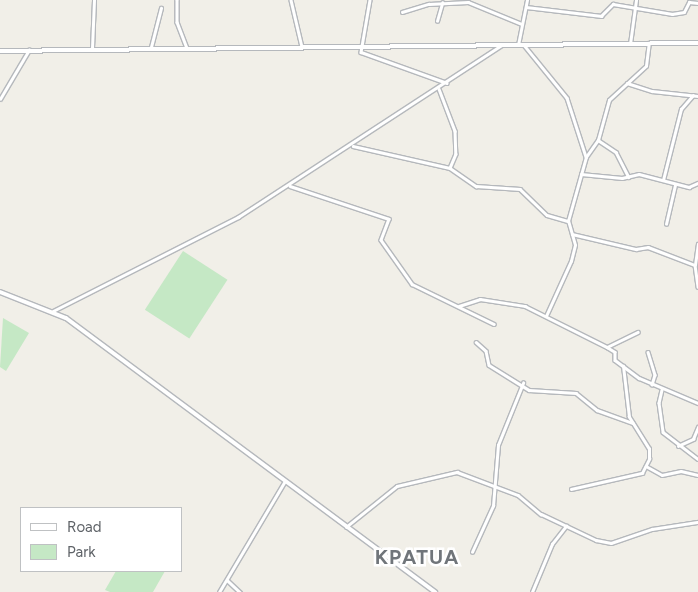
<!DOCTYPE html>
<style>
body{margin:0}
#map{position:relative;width:698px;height:592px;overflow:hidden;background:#f1efe8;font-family:Figtree,sans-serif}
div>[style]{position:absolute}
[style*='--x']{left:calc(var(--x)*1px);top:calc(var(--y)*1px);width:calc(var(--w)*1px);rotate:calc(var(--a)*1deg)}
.green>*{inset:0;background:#c5e8c5;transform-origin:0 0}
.roads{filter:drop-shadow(1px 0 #b5b8bc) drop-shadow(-1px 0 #b5b8bc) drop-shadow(0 1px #b5b8bc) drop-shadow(0 -1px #b5b8bc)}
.minor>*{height:2.5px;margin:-1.25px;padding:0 1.25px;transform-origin:1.25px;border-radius:1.25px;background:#fff}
.tertiary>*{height:3px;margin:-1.5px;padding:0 1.5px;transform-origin:1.5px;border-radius:1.5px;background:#fff}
.secondary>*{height:4px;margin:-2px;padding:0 2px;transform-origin:2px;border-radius:2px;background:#fff}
span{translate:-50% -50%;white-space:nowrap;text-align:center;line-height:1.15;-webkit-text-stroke:5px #fff;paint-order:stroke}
.district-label{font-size:20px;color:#70757a;font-weight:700;letter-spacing:1px}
.legend{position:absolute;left:20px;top:507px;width:162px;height:65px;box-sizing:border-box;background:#fff;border:1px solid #bfc1c3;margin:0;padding:6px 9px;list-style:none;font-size:15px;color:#5f6368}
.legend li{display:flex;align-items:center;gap:10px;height:25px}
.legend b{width:25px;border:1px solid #bfc1c3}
</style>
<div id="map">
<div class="green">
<i style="left:183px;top:251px;width:53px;height:70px;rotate:33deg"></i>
<i style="clip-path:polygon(3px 318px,29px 333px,6px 371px,0 367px)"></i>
<i style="clip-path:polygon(116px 571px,165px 571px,153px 592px,110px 592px,105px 590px)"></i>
</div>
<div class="roads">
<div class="minor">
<i style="--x:177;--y:0;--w:22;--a:90"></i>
<i style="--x:177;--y:22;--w:28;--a:69"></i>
<i style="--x:291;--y:0;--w:48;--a:76.8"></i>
<i style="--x:370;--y:0;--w:53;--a:99.8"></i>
<i style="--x:361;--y:52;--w:91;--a:19.8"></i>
<i style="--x:526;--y:7;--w:76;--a:6.8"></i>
<i style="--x:601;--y:16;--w:17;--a:-45"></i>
<i style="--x:613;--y:4;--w:60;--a:9.6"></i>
<i style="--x:672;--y:14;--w:12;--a:-9"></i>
<i style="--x:684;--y:12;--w:11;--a:-63"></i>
<i style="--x:689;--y:2;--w:9;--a:6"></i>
<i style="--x:402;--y:12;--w:28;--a:-17"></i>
<i style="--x:429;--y:4;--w:39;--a:-3"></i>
<i style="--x:468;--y:2;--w:58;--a:22.2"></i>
<i style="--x:437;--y:21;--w:19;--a:-74"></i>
<i style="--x:630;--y:44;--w:44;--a:-82.2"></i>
<i style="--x:518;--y:45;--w:46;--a:-78.7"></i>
<i style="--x:524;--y:45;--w:68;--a:50.9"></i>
<i style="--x:567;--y:98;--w:62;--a:72.1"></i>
<i style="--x:151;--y:47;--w:40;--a:-75.6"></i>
<i style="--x:92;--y:48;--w:48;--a:-87.6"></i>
<i style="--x:627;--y:83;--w:26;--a:18"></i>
<i style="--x:652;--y:91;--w:46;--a:6.2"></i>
<i style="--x:439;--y:89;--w:45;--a:69.1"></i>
<i style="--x:455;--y:131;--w:23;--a:88"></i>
<i style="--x:456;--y:154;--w:15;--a:113"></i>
<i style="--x:0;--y:99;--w:57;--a:-59.4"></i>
<i style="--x:598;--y:140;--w:22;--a:34"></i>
<i style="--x:616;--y:152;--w:28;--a:63"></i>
<i style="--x:353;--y:146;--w:99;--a:12.8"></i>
<i style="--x:450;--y:168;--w:32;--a:35"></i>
<i style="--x:476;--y:186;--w:44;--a:3.9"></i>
<i style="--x:520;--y:189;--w:37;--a:44"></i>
<i style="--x:547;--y:215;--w:22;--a:16"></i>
<i style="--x:581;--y:174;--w:41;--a:5.6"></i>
<i style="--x:622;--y:178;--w:17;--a:-13"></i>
<i style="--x:639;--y:174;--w:52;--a:14.6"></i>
<i style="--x:689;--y:187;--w:10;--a:-24"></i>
<i style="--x:663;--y:180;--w:73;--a:-75.8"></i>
<i style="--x:681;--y:109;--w:18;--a:-49"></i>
<i style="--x:290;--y:186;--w:104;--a:18.4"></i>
<i style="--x:389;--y:219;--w:22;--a:111"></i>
<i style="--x:381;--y:240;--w:54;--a:54.8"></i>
<i style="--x:412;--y:284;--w:91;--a:26"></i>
<i style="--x:666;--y:224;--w:39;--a:-77"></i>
<i style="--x:572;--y:234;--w:66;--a:13.2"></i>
<i style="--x:636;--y:249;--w:12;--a:-9"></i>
<i style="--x:648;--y:247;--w:50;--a:21"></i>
<i style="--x:695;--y:265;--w:22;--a:82"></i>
<i style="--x:695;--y:265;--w:21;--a:-82"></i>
<i style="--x:459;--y:306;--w:22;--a:-18"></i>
<i style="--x:480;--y:299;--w:46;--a:8.8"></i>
<i style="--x:525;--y:306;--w:92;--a:26.6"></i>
<i style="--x:607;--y:347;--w:34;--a:-26"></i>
<i style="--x:53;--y:311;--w:208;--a:-26.9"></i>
<i style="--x:238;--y:217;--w:313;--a:-33.1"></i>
<i style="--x:546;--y:316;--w:60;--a:-65.6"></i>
<i style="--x:571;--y:261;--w:16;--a:-76"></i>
<i style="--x:575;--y:245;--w:25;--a:-106"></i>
<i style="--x:568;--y:221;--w:66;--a:-74.3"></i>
<i style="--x:586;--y:157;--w:21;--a:-55"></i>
<i style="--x:598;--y:140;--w:41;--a:-74.6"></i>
<i style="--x:609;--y:100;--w:50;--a:-42.6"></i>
<i style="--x:646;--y:66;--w:23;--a:-83"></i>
<i style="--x:476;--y:342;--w:13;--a:42"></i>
<i style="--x:486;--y:351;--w:14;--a:78"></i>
<i style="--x:489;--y:365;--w:47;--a:32"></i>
<i style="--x:529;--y:390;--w:47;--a:3.7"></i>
<i style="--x:576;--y:393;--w:27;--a:39"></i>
<i style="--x:597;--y:410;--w:38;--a:20"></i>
<i style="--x:607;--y:347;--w:9;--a:32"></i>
<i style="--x:615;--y:352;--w:8;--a:90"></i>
<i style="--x:615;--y:360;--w:30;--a:37"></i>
<i style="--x:639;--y:378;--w:64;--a:23"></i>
<i style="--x:648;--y:352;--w:24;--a:73"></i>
<i style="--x:655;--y:375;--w:10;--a:107"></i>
<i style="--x:662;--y:390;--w:13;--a:103"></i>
<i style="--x:659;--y:403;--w:29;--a:82"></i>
<i style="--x:663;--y:432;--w:44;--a:37.6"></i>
<i style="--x:678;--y:446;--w:17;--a:-25"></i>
<i style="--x:693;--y:439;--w:13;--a:-67"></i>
<i style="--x:646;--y:466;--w:18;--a:29"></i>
<i style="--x:662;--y:475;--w:19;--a:-12"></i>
<i style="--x:681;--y:471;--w:17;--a:13"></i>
<i style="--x:571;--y:489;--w:73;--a:-12.7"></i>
<i style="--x:642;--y:473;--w:16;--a:-63"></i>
<i style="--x:649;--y:459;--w:10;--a:-90"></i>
<i style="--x:649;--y:449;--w:38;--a:-122"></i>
<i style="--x:629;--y:417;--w:51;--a:-96.7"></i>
<i style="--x:346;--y:527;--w:65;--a:-38.8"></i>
<i style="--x:397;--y:486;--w:62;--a:-13.1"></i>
<i style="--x:457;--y:472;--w:65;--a:20.7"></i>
<i style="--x:518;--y:495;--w:30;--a:40"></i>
<i style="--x:541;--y:514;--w:61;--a:25.3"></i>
<i style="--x:596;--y:540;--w:15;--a:11"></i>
<i style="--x:611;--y:543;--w:43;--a:-18.9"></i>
<i style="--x:652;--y:529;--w:47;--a:-8.7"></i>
<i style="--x:472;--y:552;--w:51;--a:-65.5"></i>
<i style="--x:493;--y:506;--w:61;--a:-85.3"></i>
<i style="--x:498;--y:445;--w:67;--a:-68"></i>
<i style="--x:227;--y:580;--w:18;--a:43"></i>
<i style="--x:532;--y:592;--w:52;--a:-67.4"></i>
<i style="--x:552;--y:544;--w:23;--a:-52"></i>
</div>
<div class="tertiary">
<i style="--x:219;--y:592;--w:129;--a:-59.3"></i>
</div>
<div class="secondary">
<i style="--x:0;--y:51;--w:698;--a:-0.66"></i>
<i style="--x:0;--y:292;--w:71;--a:21.5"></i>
<i style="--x:66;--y:318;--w:460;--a:36.6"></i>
</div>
</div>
<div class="district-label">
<span style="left:417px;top:557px">KPATUA</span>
</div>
<ul class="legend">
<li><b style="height:6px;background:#fff"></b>Road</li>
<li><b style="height:14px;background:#c5e8c5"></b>Park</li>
</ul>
</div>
